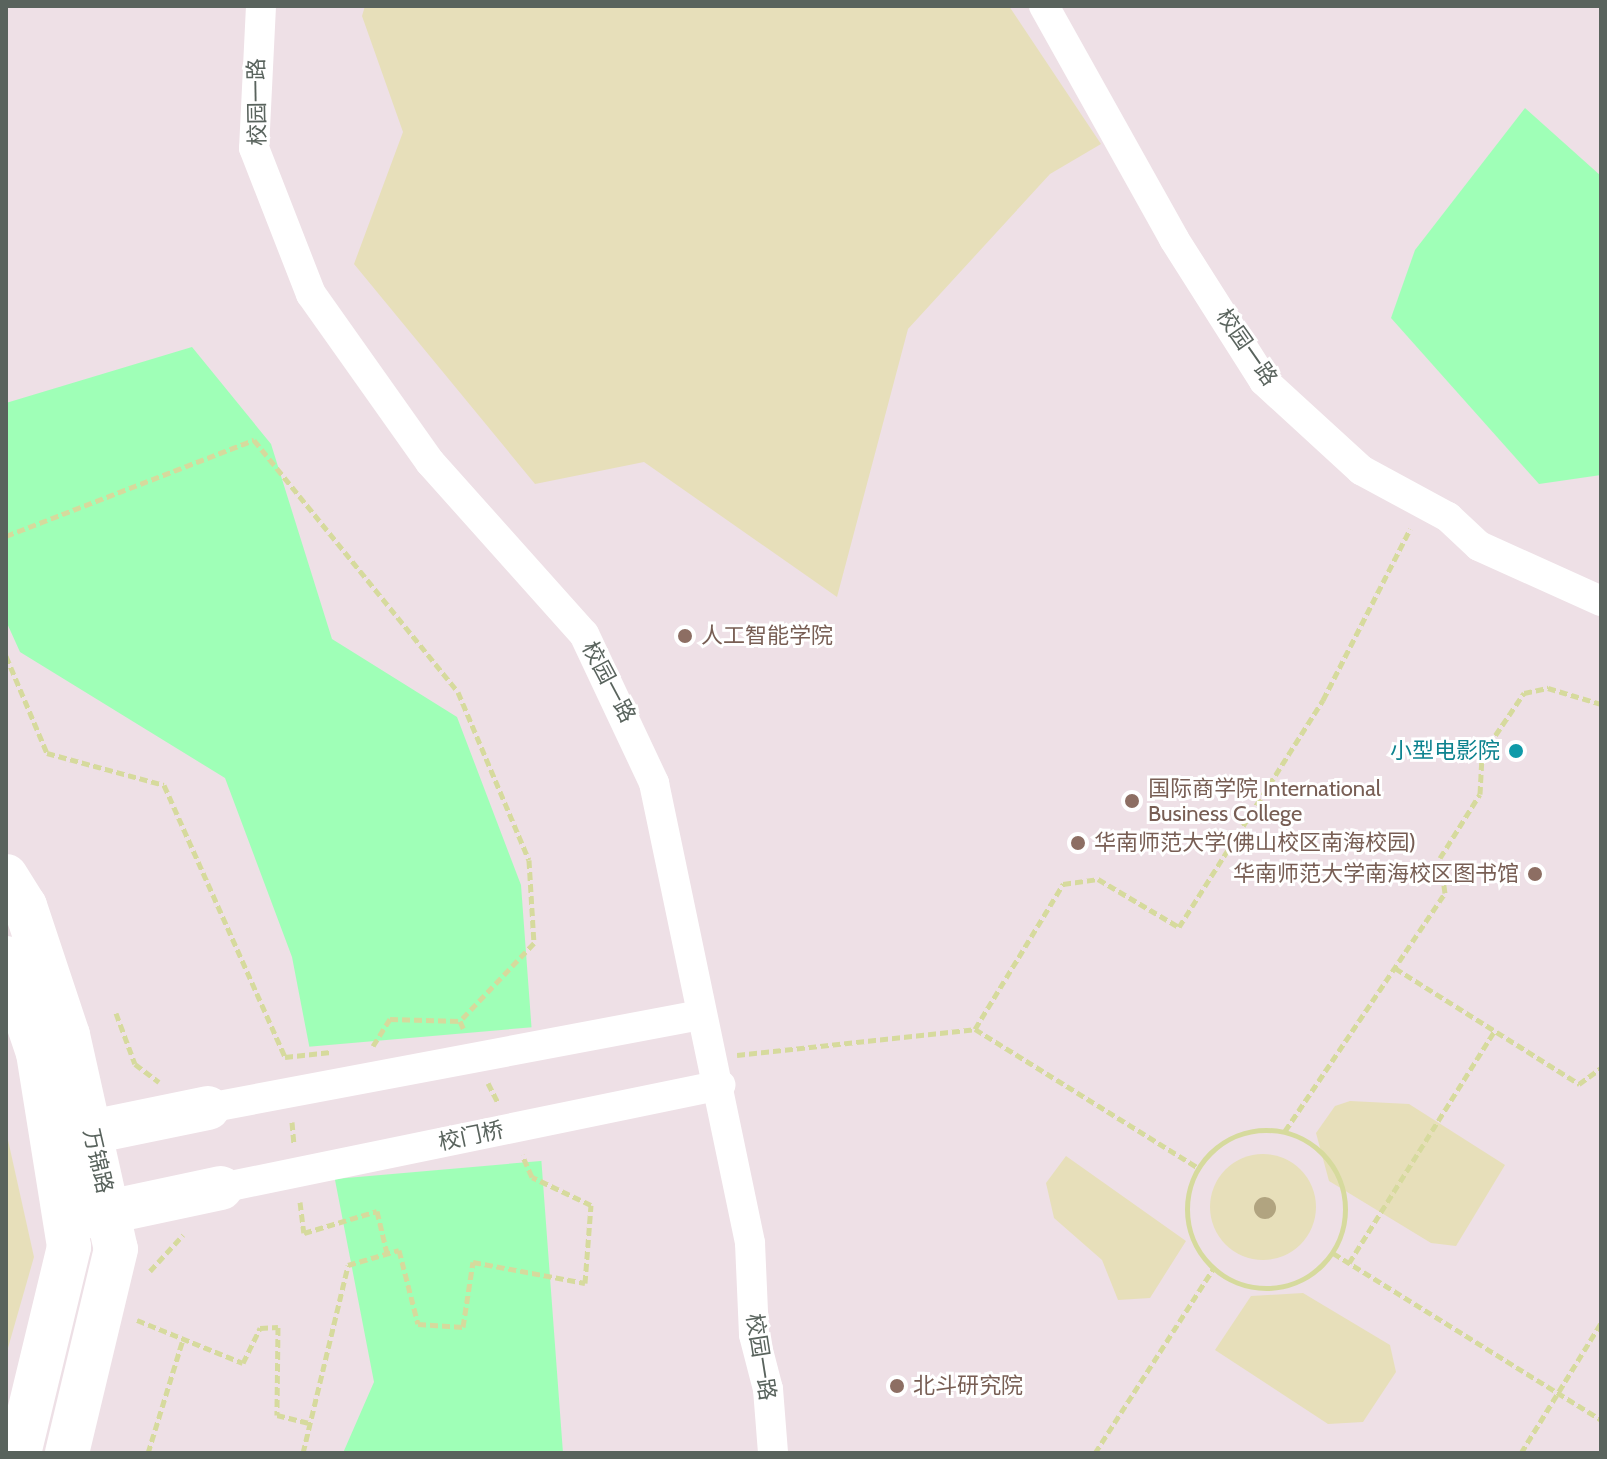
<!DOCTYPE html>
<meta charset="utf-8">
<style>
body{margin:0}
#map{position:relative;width:1607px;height:1459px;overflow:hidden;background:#eee0e6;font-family:Cabin,"Noto Sans SC",sans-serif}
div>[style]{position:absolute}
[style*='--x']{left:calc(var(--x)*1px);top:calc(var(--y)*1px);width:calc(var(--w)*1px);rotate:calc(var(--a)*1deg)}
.green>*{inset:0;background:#e7dfba}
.round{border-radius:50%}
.water>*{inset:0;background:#9fffb7}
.pier>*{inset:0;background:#eee0e6;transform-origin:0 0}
.path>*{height:5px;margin-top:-2.5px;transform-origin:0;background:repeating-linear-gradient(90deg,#d6da9d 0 8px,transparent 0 12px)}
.path>.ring{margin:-2.5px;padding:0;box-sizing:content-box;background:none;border:5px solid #d6da9d;border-radius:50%}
.street>*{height:30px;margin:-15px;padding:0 15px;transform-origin:15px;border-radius:15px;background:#fff}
.secondary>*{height:44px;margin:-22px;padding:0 22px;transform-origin:22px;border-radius:22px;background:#fff}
.trees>*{width:22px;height:22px;margin:-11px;border-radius:50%;background:#b1a480}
.dots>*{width:22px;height:22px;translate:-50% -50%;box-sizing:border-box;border:4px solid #fff;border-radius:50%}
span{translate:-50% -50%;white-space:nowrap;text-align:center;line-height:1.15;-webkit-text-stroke:6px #fff;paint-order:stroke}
.street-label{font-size:22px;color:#59635d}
.education-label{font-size:22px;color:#785e54}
.left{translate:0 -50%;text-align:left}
.right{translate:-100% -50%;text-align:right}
.culture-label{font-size:22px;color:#0d838f}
.frame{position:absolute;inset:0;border:8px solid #59635d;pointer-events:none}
</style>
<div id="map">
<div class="green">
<i style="clip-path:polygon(365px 6px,1009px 6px,1101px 144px,1050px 174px,908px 329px,837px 597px,644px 462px,535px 484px,354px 264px,403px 132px,362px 16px)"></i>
<i style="clip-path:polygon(1350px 1101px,1409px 1104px,1505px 1165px,1456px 1246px,1431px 1243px,1329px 1181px,1316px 1133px,1335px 1106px)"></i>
<i style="clip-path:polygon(6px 1131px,34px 1257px,6px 1355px)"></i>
<i class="round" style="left:1210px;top:1154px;width:106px;height:106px"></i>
<i style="clip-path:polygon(1066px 1156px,1186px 1241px,1150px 1298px,1118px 1300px,1102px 1260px,1054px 1218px,1046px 1183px)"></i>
<i style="clip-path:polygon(1303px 1293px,1390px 1345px,1396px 1372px,1363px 1422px,1328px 1424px,1215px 1350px,1251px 1296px)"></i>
</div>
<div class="water">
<i style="clip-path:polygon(1525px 108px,1601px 176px,1601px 475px,1539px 484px,1391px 318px,1415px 250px)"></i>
<i style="clip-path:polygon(192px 347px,271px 444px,332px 639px,457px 717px,521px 885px,563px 1453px,343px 1453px,374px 1382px,292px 957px,225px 778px,20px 652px,6px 621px,6px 403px)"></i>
</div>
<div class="pier">
<i style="left:535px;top:1027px;width:134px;height:230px;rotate:85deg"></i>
</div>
<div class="path">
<i style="--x:6;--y:536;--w:266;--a:-21.2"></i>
<i style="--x:254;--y:440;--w:324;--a:51"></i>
<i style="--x:458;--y:692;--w:182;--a:67.1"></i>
<i style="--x:529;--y:860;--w:83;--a:86.6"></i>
<i style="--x:534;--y:943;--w:108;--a:133.5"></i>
<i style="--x:460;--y:1021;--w:10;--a:66"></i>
<i style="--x:6;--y:656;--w:105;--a:67.1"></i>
<i style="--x:47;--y:753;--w:121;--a:15.3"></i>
<i style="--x:164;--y:785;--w:298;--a:66"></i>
<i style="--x:285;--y:1057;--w:46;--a:-6.2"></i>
<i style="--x:1395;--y:968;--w:218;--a:32.2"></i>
<i style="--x:1579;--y:1084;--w:27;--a:-36"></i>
<i style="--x:116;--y:1013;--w:54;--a:69.6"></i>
<i style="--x:135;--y:1064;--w:30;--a:37"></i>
<i style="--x:975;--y:1029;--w:170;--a:-58.7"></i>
<i style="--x:1063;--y:884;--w:35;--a:-8"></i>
<i style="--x:1098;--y:879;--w:94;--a:30.7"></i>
<i style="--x:1179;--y:927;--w:269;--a:-57.6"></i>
<i style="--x:1323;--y:700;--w:192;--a:-63"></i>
<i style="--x:373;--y:1046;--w:32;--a:-58"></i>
<i style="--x:390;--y:1019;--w:70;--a:1.6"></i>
<i style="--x:737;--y:1055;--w:239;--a:-6.2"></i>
<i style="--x:975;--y:1029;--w:263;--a:31.9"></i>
<i style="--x:488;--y:1083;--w:22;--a:63"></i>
<i style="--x:292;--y:1122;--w:22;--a:85"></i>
<i class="ring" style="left:1187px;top:1130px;width:153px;height:153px"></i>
<i style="--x:1285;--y:1131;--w:287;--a:-56.1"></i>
<i style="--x:1445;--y:893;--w:35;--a:-98"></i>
<i style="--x:1440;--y:858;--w:75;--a:-58"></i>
<i style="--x:1480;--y:794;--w:39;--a:-87"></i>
<i style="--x:1482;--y:755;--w:75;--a:-55.9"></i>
<i style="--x:1524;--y:693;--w:25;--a:-12"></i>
<i style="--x:1548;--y:688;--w:55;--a:16.8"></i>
<i style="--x:300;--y:1202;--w:31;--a:83"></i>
<i style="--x:304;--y:1233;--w:76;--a:-16.8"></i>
<i style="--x:377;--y:1211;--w:43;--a:76.6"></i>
<i style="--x:1333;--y:1253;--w:316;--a:31.9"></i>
<i style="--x:1349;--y:1263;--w:275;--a:-57.9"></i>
<i style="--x:150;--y:1271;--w:49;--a:-47.5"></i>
<i style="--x:137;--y:1320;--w:114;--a:22.1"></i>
<i style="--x:243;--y:1363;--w:39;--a:-64"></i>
<i style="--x:260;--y:1328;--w:18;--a:-3"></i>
<i style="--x:278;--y:1327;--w:88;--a:90.7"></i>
<i style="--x:277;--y:1415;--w:34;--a:14"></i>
<i style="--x:148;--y:1453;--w:119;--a:-72.9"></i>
<i style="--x:303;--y:1453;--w:193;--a:-76.5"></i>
<i style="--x:348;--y:1265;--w:53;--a:-16.4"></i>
<i style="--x:399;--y:1250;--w:76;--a:75.6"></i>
<i style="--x:418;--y:1324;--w:45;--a:3.8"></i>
<i style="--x:463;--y:1327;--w:66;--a:-81.3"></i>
<i style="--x:473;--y:1262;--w:114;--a:10.6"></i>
<i style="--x:585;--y:1283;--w:78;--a:-85.6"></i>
<i style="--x:591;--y:1205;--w:65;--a:-154.6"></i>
<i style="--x:532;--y:1177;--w:24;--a:-114"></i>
<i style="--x:1095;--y:1453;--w:219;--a:-57.3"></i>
<i style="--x:1521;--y:1453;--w:153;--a:-58.4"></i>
</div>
<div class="street">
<i style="--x:261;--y:6;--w:142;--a:92.8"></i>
<i style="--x:254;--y:148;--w:157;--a:68.7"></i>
<i style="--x:311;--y:294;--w:206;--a:54.7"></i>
<i style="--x:430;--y:462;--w:231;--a:48.2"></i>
<i style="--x:584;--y:634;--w:165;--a:64.8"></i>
<i style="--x:654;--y:783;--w:470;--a:78.2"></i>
<i style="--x:750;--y:1243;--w:92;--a:87.5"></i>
<i style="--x:754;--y:1335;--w:56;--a:75.5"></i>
<i style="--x:768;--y:1389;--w:64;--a:85.5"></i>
<i style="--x:1044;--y:6;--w:267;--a:60.8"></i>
<i style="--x:1174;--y:239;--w:168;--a:57.6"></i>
<i style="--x:1264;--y:381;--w:132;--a:42.5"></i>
<i style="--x:1361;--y:470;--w:99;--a:28.4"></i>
<i style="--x:1448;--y:517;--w:42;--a:43.1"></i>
<i style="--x:1479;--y:546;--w:134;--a:24.3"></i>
<i style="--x:208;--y:1108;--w:501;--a:-10.7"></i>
<i style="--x:221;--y:1188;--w:510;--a:-11.64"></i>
</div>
<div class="secondary">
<i style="--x:6;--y:876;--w:36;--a:58"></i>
<i style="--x:25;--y:906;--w:136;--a:71.6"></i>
<i style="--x:68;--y:1035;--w:219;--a:77.4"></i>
<i style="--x:116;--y:1249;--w:210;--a:103.5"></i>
<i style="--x:6;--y:958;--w:100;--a:71.4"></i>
<i style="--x:38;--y:1053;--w:196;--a:80.9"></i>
<i style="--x:69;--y:1247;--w:212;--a:103.6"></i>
<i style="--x:62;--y:1138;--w:149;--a:-11.6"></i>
<i style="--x:80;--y:1218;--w:144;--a:-12"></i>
</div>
<div class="trees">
<i style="left:1265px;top:1208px"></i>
</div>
<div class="dots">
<i style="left:685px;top:636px;background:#8d6e63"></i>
<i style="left:1516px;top:751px;background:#0f9aa8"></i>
<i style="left:1132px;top:801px;background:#8d6e63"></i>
<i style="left:1078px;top:843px;background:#8d6e63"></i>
<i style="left:1535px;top:874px;background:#8d6e63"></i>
<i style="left:897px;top:1386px;background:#8d6e63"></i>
</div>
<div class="street-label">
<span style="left:257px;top:102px;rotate:-91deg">校园一路</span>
<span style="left:1247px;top:347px;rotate:55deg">校园一路</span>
<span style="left:609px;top:682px;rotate:62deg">校园一路</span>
<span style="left:471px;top:1136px;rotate:-12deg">校门桥</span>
<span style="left:98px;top:1161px;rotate:77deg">万锦路</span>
<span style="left:761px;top:1357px;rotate:81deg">校园一路</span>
</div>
<div class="education-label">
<span class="left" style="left:701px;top:636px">人工智能学院</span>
<span class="left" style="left:1148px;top:801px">国际商学院 International<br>Business College</span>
<span class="left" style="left:1094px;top:843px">华南师范大学(佛山校区南海校园)</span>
<span class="right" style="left:1519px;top:874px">华南师范大学南海校区图书馆</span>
<span class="left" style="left:913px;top:1386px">北斗研究院</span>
</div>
<div class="culture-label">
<span class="right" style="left:1500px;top:751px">小型电影院</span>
</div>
<div class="frame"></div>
</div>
